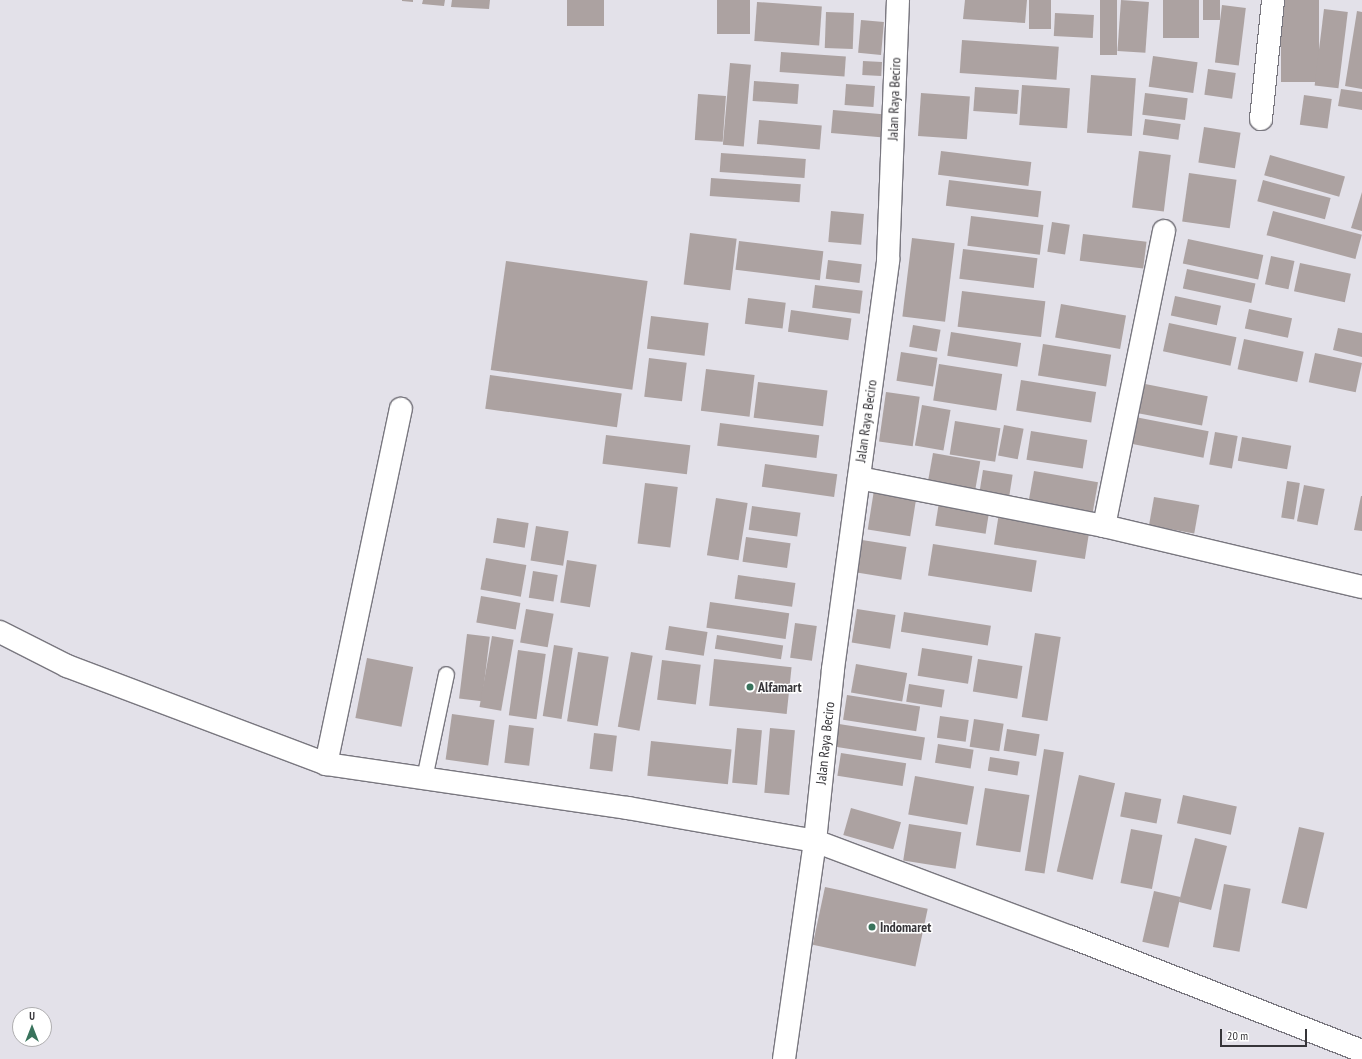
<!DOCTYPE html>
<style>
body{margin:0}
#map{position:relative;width:1362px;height:1059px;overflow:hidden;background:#e3e1e9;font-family:"PT Sans Narrow",sans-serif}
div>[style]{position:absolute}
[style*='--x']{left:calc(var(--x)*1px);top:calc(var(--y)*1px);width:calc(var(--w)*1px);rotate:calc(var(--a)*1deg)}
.building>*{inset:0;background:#aca2a1;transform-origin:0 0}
.roads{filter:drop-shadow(1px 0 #79777f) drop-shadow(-1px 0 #79777f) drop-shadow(0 1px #79777f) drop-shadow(0 -1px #79777f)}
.lane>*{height:15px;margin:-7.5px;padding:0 7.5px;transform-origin:7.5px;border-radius:7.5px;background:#fff}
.street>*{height:22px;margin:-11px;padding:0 11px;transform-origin:11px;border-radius:11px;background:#fff}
.secondary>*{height:22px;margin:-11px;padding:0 11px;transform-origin:11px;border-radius:11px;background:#fff}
.dots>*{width:11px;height:11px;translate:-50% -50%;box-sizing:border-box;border:2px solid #fff;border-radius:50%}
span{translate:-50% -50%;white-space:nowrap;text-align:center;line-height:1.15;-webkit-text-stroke:3px #fff;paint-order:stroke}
.street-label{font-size:14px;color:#363539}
.poi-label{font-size:14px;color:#363539;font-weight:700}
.left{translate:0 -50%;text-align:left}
.north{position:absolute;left:12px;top:1007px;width:40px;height:40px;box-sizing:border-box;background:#fff;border:1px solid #afaeb0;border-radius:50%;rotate:0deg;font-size:11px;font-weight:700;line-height:16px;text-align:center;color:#363539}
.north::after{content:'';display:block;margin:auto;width:14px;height:18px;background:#39735c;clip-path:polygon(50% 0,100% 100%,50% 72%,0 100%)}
.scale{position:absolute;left:1220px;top:1029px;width:87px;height:18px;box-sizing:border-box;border:2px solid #363539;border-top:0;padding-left:5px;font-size:12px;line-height:14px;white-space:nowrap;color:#363539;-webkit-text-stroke:3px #fff;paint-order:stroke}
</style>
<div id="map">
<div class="building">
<i style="clip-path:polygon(402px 0,413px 0,413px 2px,402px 1px)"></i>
<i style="clip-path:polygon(423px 0,445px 0,444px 6px,422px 4px)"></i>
<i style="clip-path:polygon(452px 0,490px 0,489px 9px,451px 7px)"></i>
<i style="left:567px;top:0;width:37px;height:26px"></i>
<i style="left:717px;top:0;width:33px;height:34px"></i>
<i style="clip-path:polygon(965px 0,1027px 0,1025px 23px,963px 19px)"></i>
<i style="left:1029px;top:0;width:22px;height:29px"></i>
<i style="left:1100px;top:0;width:17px;height:55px"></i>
<i style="left:1121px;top:0;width:28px;height:51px;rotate:4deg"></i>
<i style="left:1163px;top:0;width:36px;height:38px"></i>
<i style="left:1203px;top:0;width:17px;height:20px"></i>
<i style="left:1281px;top:0;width:38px;height:82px"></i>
<i style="left:757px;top:2px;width:65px;height:39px;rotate:4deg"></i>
<i style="left:1222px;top:5px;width:24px;height:58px;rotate:7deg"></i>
<i style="left:1324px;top:9px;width:24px;height:77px;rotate:7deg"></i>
<i style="clip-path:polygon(1357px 11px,1362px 12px,1362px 89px,1345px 86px)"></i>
<i style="left:826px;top:12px;width:28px;height:36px;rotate:2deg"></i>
<i style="left:1055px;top:13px;width:39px;height:23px;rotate:3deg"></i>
<i style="left:861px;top:20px;width:23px;height:33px;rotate:5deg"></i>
<i style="left:962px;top:40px;width:97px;height:33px;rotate:4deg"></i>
<i style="left:781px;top:52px;width:65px;height:20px;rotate:4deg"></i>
<i style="left:1153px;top:56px;width:45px;height:31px;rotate:8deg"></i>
<i style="left:863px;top:61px;width:19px;height:14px;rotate:3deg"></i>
<i style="left:730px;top:63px;width:21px;height:82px;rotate:5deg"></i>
<i style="left:1208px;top:69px;width:28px;height:26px;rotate:8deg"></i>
<i style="left:1091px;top:75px;width:45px;height:58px;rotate:4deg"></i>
<i style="left:754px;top:81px;width:45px;height:20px;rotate:4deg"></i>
<i style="left:846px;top:84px;width:29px;height:21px;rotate:4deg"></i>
<i style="left:1022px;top:85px;width:48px;height:40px;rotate:4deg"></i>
<i style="left:975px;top:87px;width:44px;height:24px;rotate:4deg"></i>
<i style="clip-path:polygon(1341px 89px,1362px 92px,1362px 110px,1338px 106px)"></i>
<i style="left:921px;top:93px;width:49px;height:43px;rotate:4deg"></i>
<i style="left:1145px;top:93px;width:43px;height:22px;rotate:7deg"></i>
<i style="left:698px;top:94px;width:28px;height:46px;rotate:4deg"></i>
<i style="left:1304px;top:95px;width:28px;height:30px;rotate:8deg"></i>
<i style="left:833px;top:110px;width:50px;height:23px;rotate:5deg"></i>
<i style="left:1145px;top:119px;width:36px;height:16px;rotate:8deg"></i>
<i style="left:759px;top:120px;width:63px;height:24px;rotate:5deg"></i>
<i style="left:1204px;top:127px;width:37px;height:36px;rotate:9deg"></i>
<i style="left:941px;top:151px;width:91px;height:24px;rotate:7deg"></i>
<i style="left:1139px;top:151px;width:32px;height:57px;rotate:7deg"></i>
<i style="left:721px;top:153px;width:85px;height:19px;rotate:4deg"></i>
<i style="left:1270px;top:155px;width:78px;height:21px;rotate:16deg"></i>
<i style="left:1189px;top:173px;width:48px;height:49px;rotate:8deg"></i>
<i style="left:711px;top:178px;width:90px;height:18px;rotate:4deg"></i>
<i style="left:949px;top:180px;width:93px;height:26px;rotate:7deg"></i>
<i style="left:1263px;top:180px;width:70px;height:22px;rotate:15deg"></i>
<i style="clip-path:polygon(1362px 192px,1362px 231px,1351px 228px)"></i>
<i style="left:831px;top:211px;width:33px;height:31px;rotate:5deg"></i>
<i style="left:1273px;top:211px;width:92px;height:25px;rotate:15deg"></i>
<i style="left:971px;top:216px;width:73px;height:30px;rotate:7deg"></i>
<i style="left:1052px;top:222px;width:18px;height:30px;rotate:9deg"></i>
<i style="left:690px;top:233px;width:47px;height:52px;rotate:7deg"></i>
<i style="left:1083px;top:234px;width:64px;height:27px;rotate:7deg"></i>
<i style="left:912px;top:238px;width:43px;height:79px;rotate:7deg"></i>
<i style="left:1188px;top:239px;width:77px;height:25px;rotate:12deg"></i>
<i style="left:739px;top:241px;width:85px;height:29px;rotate:7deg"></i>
<i style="left:963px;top:249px;width:75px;height:30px;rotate:7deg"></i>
<i style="left:1271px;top:256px;width:24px;height:29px;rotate:12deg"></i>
<i style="left:828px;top:260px;width:34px;height:19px;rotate:7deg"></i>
<i style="left:506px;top:261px;width:143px;height:110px;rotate:8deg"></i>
<i style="left:1300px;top:263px;width:52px;height:29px;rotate:12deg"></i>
<i style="left:1187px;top:269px;width:70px;height:20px;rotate:12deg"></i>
<i style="left:815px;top:285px;width:48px;height:23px;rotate:7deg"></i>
<i style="left:962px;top:291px;width:84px;height:36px;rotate:7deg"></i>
<i style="left:1175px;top:296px;width:47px;height:20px;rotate:12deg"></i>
<i style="left:748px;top:298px;width:38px;height:26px;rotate:7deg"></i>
<i style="left:1061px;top:304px;width:66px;height:34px;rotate:10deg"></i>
<i style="left:1249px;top:309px;width:44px;height:20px;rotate:12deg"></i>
<i style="left:791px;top:310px;width:61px;height:22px;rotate:8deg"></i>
<i style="left:651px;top:316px;width:58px;height:33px;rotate:7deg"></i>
<i style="left:1169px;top:323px;width:69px;height:29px;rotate:12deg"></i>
<i style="left:913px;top:325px;width:28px;height:22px;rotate:10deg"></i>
<i style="clip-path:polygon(1338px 328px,1362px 333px,1362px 357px,1333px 350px)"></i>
<i style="left:951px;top:332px;width:71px;height:24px;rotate:9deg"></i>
<i style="left:1244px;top:339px;width:61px;height:31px;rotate:12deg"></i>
<i style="left:1043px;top:344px;width:69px;height:32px;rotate:9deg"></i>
<i style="left:901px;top:352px;width:37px;height:29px;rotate:9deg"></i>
<i style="left:1315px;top:353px;width:48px;height:30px;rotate:12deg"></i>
<i style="left:649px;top:358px;width:38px;height:39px;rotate:7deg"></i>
<i style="left:939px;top:364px;width:64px;height:37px;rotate:9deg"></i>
<i style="left:706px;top:369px;width:49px;height:42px;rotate:7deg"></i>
<i style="left:490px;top:375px;width:133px;height:34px;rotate:8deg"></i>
<i style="left:1021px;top:380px;width:76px;height:31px;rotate:9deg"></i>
<i style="left:758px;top:382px;width:70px;height:36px;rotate:7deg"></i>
<i style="left:1140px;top:383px;width:69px;height:30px;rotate:11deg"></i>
<i style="left:886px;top:392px;width:34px;height:50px;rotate:8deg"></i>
<i style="left:922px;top:405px;width:29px;height:41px;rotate:10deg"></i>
<i style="left:1135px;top:417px;width:75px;height:27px;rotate:11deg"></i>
<i style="left:955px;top:421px;width:46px;height:34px;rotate:9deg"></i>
<i style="left:720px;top:423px;width:100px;height:23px;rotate:7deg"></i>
<i style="left:1004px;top:425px;width:20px;height:31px;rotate:11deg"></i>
<i style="left:1031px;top:431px;width:57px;height:29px;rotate:9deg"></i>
<i style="left:1215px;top:432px;width:23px;height:33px;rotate:10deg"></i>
<i style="left:606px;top:435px;width:85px;height:29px;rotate:7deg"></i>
<i style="left:1242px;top:437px;width:50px;height:24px;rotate:10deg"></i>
<i style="left:933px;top:453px;width:48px;height:31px;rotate:10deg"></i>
<i style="left:765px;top:464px;width:73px;height:23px;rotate:8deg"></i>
<i style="left:983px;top:470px;width:30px;height:21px;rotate:9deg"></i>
<i style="left:1034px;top:471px;width:65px;height:30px;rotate:10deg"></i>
<i style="left:1287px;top:481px;width:13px;height:37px;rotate:9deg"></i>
<i style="left:645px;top:483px;width:33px;height:61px;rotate:7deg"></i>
<i style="left:1304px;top:485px;width:21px;height:37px;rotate:11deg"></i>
<i style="left:874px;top:490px;width:43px;height:40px;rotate:9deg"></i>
<i style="clip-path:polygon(1361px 496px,1362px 496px,1362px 531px,1354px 530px)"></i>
<i style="left:1154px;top:497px;width:46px;height:29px;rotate:10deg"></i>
<i style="left:716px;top:498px;width:32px;height:58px;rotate:9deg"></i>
<i style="left:939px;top:502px;width:51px;height:24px;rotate:9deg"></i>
<i style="left:752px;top:506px;width:49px;height:24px;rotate:8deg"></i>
<i style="left:999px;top:513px;width:92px;height:32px;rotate:9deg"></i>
<i style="left:497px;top:518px;width:32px;height:25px;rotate:9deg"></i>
<i style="left:536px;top:526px;width:33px;height:35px;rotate:9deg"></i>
<i style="left:746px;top:537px;width:45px;height:25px;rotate:8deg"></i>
<i style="left:862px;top:540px;width:45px;height:33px;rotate:9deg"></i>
<i style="left:933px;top:544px;width:105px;height:32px;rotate:9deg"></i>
<i style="left:486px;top:558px;width:41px;height:32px;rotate:10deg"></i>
<i style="left:567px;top:560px;width:30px;height:43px;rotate:9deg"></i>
<i style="left:533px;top:571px;width:25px;height:27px;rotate:9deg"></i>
<i style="left:738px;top:575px;width:58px;height:24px;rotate:8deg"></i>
<i style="left:481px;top:596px;width:40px;height:27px;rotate:10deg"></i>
<i style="left:710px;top:602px;width:80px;height:26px;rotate:8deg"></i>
<i style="left:526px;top:609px;width:28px;height:34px;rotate:10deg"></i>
<i style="left:857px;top:609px;width:39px;height:34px;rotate:9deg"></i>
<i style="left:904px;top:612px;width:88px;height:20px;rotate:9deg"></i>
<i style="left:795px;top:623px;width:22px;height:35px;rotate:8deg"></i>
<i style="left:669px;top:626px;width:39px;height:24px;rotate:9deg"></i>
<i style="left:1035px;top:633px;width:26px;height:85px;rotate:9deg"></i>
<i style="left:467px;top:634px;width:23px;height:65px;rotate:7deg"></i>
<i style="left:717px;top:635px;width:67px;height:14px;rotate:9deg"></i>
<i style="left:492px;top:636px;width:22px;height:72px;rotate:10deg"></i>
<i style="left:554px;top:645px;width:19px;height:72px;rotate:9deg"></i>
<i style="left:922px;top:648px;width:51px;height:28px;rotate:9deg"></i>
<i style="left:518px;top:650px;width:28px;height:66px;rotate:8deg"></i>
<i style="left:578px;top:652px;width:31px;height:70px;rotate:9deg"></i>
<i style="left:631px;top:652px;width:22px;height:76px;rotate:10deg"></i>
<i style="left:367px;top:658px;width:47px;height:61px;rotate:11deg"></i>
<i style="left:714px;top:659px;width:78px;height:47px;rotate:6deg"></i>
<i style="left:978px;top:659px;width:45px;height:33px;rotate:9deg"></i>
<i style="left:662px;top:660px;width:39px;height:40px;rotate:7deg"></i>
<i style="left:856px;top:664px;width:52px;height:29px;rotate:10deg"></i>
<i style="left:909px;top:684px;width:36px;height:18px;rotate:9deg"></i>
<i style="left:847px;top:695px;width:74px;height:25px;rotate:9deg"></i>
<i style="left:452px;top:714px;width:43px;height:46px;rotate:8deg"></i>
<i style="left:940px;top:716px;width:29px;height:22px;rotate:8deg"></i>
<i style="left:974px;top:719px;width:30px;height:28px;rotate:9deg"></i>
<i style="left:839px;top:724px;width:87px;height:23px;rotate:9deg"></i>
<i style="left:509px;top:725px;width:25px;height:38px;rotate:7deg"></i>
<i style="left:737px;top:728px;width:25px;height:55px;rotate:5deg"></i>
<i style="left:770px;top:728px;width:25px;height:65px;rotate:5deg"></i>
<i style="left:1007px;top:729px;width:33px;height:22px;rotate:9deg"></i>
<i style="left:594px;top:733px;width:23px;height:36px;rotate:7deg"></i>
<i style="left:651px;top:741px;width:81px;height:35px;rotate:6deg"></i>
<i style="left:938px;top:744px;width:36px;height:19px;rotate:9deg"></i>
<i style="left:1044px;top:749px;width:20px;height:123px;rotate:9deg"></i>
<i style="left:841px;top:753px;width:66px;height:23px;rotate:9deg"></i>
<i style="left:990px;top:757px;width:30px;height:14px;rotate:9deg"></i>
<i style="left:1079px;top:775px;width:37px;height:99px;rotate:13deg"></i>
<i style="left:915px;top:776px;width:60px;height:39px;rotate:10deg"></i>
<i style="left:985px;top:788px;width:45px;height:58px;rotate:9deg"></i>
<i style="left:1125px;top:792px;width:37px;height:25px;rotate:11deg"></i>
<i style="left:1183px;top:795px;width:55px;height:29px;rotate:12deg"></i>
<i style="left:851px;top:808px;width:52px;height:28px;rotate:16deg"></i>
<i style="left:909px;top:824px;width:53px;height:37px;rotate:9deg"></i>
<i style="left:1299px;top:827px;width:26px;height:78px;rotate:13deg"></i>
<i style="left:1131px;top:829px;width:32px;height:55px;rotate:11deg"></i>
<i style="left:1195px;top:838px;width:33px;height:66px;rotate:14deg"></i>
<i style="left:1224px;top:884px;width:27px;height:64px;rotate:10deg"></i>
<i style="left:825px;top:887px;width:105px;height:59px;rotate:12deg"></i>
<i style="left:1154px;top:891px;width:27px;height:52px;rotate:13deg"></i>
</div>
<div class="roads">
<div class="lane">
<i style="--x:424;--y:778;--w:106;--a:-78.1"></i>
</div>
<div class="street">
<i style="--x:1261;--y:119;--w:120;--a:-84.2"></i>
<i style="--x:859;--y:478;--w:250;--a:11.1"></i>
<i style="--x:1104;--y:526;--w:265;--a:13.3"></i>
<i style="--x:1104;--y:526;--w:301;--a:-78.5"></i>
<i style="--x:326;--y:764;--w:363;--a:-78.1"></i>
<i style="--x:815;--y:841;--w:273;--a:20.6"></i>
<i style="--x:1071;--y:937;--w:313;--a:21.4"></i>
</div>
<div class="secondary">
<i style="--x:0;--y:632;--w:75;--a:26.9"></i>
<i style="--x:67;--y:666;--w:277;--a:20.7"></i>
<i style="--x:326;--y:764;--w:305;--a:8.3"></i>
<i style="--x:628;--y:808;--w:190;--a:10"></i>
<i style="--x:784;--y:1059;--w:220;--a:-81.9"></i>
<i style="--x:815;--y:841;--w:173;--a:-84"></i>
<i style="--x:833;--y:669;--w:413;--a:-82.3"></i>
<i style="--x:888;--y:260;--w:260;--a:-87.8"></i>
</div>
</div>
<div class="dots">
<i style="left:750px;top:687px;background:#39735c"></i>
<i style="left:872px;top:927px;background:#39735c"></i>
</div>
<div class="street-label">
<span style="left:894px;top:99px;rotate:-88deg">Jalan Raya Beciro</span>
<span style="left:866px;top:421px;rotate:-82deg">Jalan Raya Beciro</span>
<span style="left:825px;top:743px;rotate:-84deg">Jalan Raya Beciro</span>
</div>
<div class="poi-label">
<span class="left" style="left:758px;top:687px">Alfamart</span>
<span class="left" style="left:880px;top:927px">Indomaret</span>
</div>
<div class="north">U</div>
<div class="scale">20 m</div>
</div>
